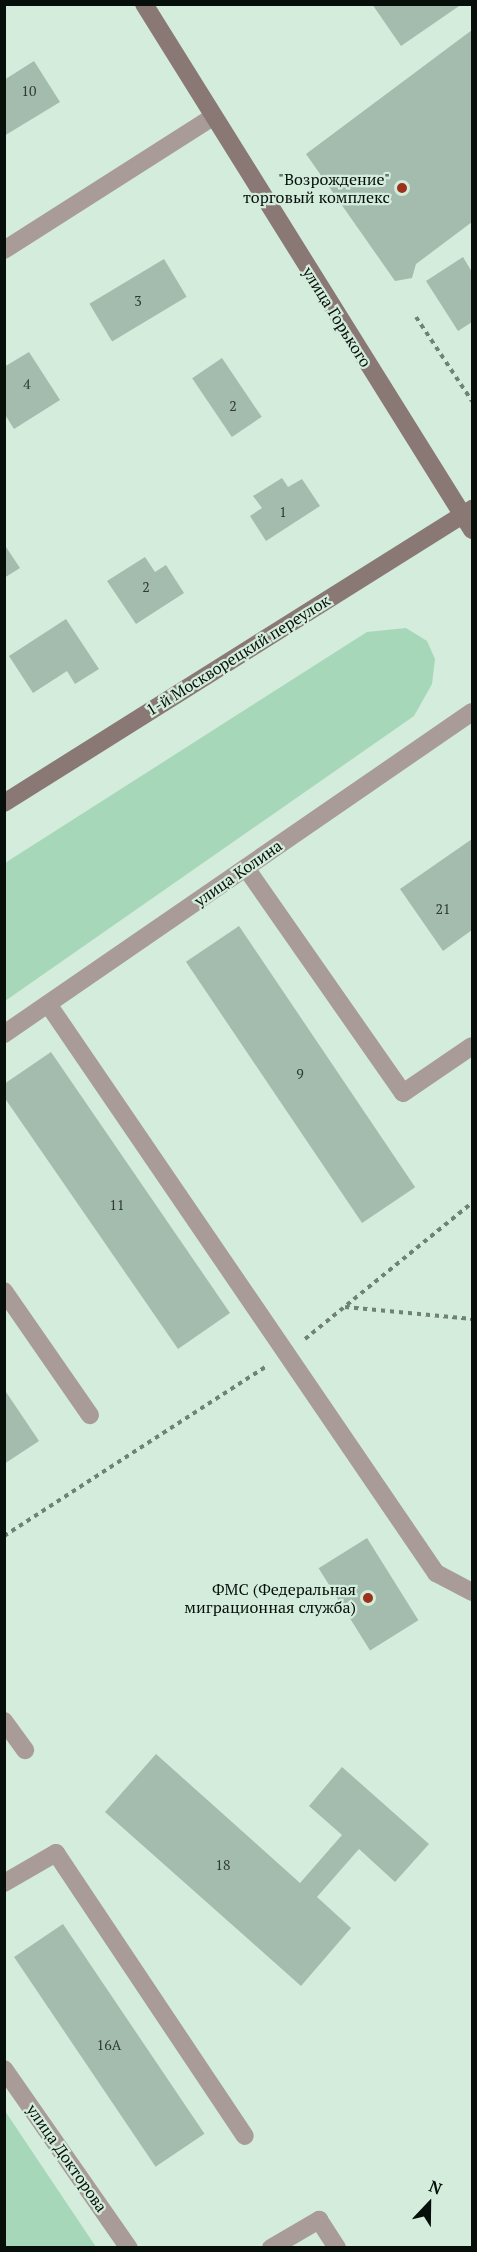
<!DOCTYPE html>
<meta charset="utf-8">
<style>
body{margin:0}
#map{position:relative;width:477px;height:2252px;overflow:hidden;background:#d3ecdc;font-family:"PT Serif",serif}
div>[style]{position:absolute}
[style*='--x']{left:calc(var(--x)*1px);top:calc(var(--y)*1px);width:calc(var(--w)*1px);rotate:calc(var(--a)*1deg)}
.green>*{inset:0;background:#a7d7b9}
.building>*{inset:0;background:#a4bcad;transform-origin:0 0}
.path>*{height:4px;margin-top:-2px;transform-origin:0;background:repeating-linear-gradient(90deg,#708176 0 4.5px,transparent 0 9px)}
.lane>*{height:18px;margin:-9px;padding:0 9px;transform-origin:9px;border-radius:9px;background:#a89b98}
.street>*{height:18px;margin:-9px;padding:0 9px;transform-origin:9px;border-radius:9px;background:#a89b98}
.secondary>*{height:18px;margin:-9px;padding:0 9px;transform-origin:9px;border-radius:9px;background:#8a7874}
.dots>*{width:16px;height:16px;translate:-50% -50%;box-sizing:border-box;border:3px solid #d3ecdc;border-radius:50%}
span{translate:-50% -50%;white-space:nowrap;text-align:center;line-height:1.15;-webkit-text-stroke:4.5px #d3ecdc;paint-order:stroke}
.number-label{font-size:14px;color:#2e3a33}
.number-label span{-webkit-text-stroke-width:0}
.poi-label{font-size:16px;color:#070f0a}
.right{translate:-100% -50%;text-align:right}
.street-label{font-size:16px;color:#070f0a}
.frame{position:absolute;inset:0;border:6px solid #070f0a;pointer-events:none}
.north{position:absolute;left:399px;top:2174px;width:60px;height:60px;-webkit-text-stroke:4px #d3ecdc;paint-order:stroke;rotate:22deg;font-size:16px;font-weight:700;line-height:24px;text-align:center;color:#070f0a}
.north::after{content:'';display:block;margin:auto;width:21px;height:27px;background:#070f0a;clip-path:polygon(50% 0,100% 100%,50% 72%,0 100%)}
</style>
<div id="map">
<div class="green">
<i style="clip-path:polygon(406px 628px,427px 641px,435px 659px,432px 684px,414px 716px,5px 1001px,5px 863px,367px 632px)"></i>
<i style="clip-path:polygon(4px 2111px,5px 2111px,96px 2247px,5px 2247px)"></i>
</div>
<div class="building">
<i style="clip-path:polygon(372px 4px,462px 4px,401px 46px)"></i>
<i style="clip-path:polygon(472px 30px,472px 222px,416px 264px,412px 278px,395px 281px,306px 154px)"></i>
<i style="clip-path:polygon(34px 61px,60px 102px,4px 136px,4px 80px)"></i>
<i style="clip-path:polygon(463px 257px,472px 272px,472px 322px,458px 331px,426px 281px)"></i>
<i style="left:164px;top:259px;width:44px;height:87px;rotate:59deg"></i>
<i style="clip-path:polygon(29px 352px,60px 400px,14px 429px,4px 413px,4px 367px)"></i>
<i style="left:222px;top:358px;width:71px;height:36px;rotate:56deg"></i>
<i style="clip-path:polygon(282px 478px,288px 487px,302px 479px,320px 506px,266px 541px,250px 516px,262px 508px,253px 496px)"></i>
<i style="clip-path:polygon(4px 544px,20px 568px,4px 578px)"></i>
<i style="clip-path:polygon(145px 557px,155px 572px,166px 565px,184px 593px,136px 624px,107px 581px)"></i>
<i style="clip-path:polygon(66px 619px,99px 669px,75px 684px,67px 671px,33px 693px,9px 656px)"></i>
<i style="clip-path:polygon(472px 839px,472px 930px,443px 951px,400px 889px)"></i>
<i style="left:239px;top:926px;width:315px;height:64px;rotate:56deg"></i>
<i style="clip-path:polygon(51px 1052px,230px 1313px,178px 1349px,4px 1097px,4px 1084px)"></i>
<i style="clip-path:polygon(4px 1389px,39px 1441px,4px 1464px)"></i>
<i style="left:367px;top:1538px;width:97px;height:57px;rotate:58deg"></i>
<i style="clip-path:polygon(156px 1754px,300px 1883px,342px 1835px,309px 1806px,342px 1767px,429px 1844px,395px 1882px,359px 1849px,317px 1897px,351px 1928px,301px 1986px,105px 1812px)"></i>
<i style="left:63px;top:1924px;width:253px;height:59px;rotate:56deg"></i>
</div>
<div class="path">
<i style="--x:416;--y:317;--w:101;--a:56.3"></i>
<i style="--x:345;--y:1307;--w:128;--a:5.4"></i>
<i style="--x:305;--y:1339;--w:215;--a:-39.2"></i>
<i style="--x:4;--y:1536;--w:313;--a:-32.9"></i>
</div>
<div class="lane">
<i style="--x:246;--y:868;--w:274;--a:55.1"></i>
<i style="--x:403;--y:1093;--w:83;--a:-34.3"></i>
<i style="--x:48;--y:1004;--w:689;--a:55.71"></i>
<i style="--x:436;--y:1573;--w:41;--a:27.8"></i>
<i style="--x:4;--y:1291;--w:151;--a:55.3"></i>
<i style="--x:4;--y:1721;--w:36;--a:54"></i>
<i style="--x:4;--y:1883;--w:60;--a:-30"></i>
<i style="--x:56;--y:1853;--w:340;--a:56.3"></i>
<i style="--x:271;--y:2248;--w:56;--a:-30.3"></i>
<i style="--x:319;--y:2220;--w:33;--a:57"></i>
</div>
<div class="street">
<i style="--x:4;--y:250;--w:248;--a:-32.5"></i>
<i style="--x:4;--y:1034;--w:568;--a:-34.53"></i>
<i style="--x:4;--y:2069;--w:218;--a:55.1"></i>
</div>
<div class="secondary">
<i style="--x:144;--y:4;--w:620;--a:58.05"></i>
<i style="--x:4;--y:803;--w:553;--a:-32.14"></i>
</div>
<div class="dots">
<i style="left:402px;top:188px;background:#9b3219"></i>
<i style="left:368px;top:1598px;background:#9b3219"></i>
</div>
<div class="number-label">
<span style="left:29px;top:91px">10</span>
<span style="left:138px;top:301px">3</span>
<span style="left:27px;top:384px">4</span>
<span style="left:233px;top:406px">2</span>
<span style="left:283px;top:512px">1</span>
<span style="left:146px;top:587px">2</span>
<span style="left:443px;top:909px">21</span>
<span style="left:300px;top:1074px">9</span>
<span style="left:117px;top:1205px">11</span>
<span style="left:223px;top:1865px">18</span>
<span style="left:109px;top:2045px">16А</span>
</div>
<div class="poi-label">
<span class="right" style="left:390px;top:188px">"Возрождение"<br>торговый комплекс</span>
<span class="right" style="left:356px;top:1598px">ФМС (Федеральная<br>миграционная служба)</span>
</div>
<div class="street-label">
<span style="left:337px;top:317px;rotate:58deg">улица Горького</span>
<span style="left:238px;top:655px;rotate:-32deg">1-й Москворецкий переулок</span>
<span style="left:238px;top:873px;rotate:-35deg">улица Колина</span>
<span style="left:67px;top:2158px;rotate:55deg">улица Докторова</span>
</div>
<div class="frame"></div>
<div class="north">N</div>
</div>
